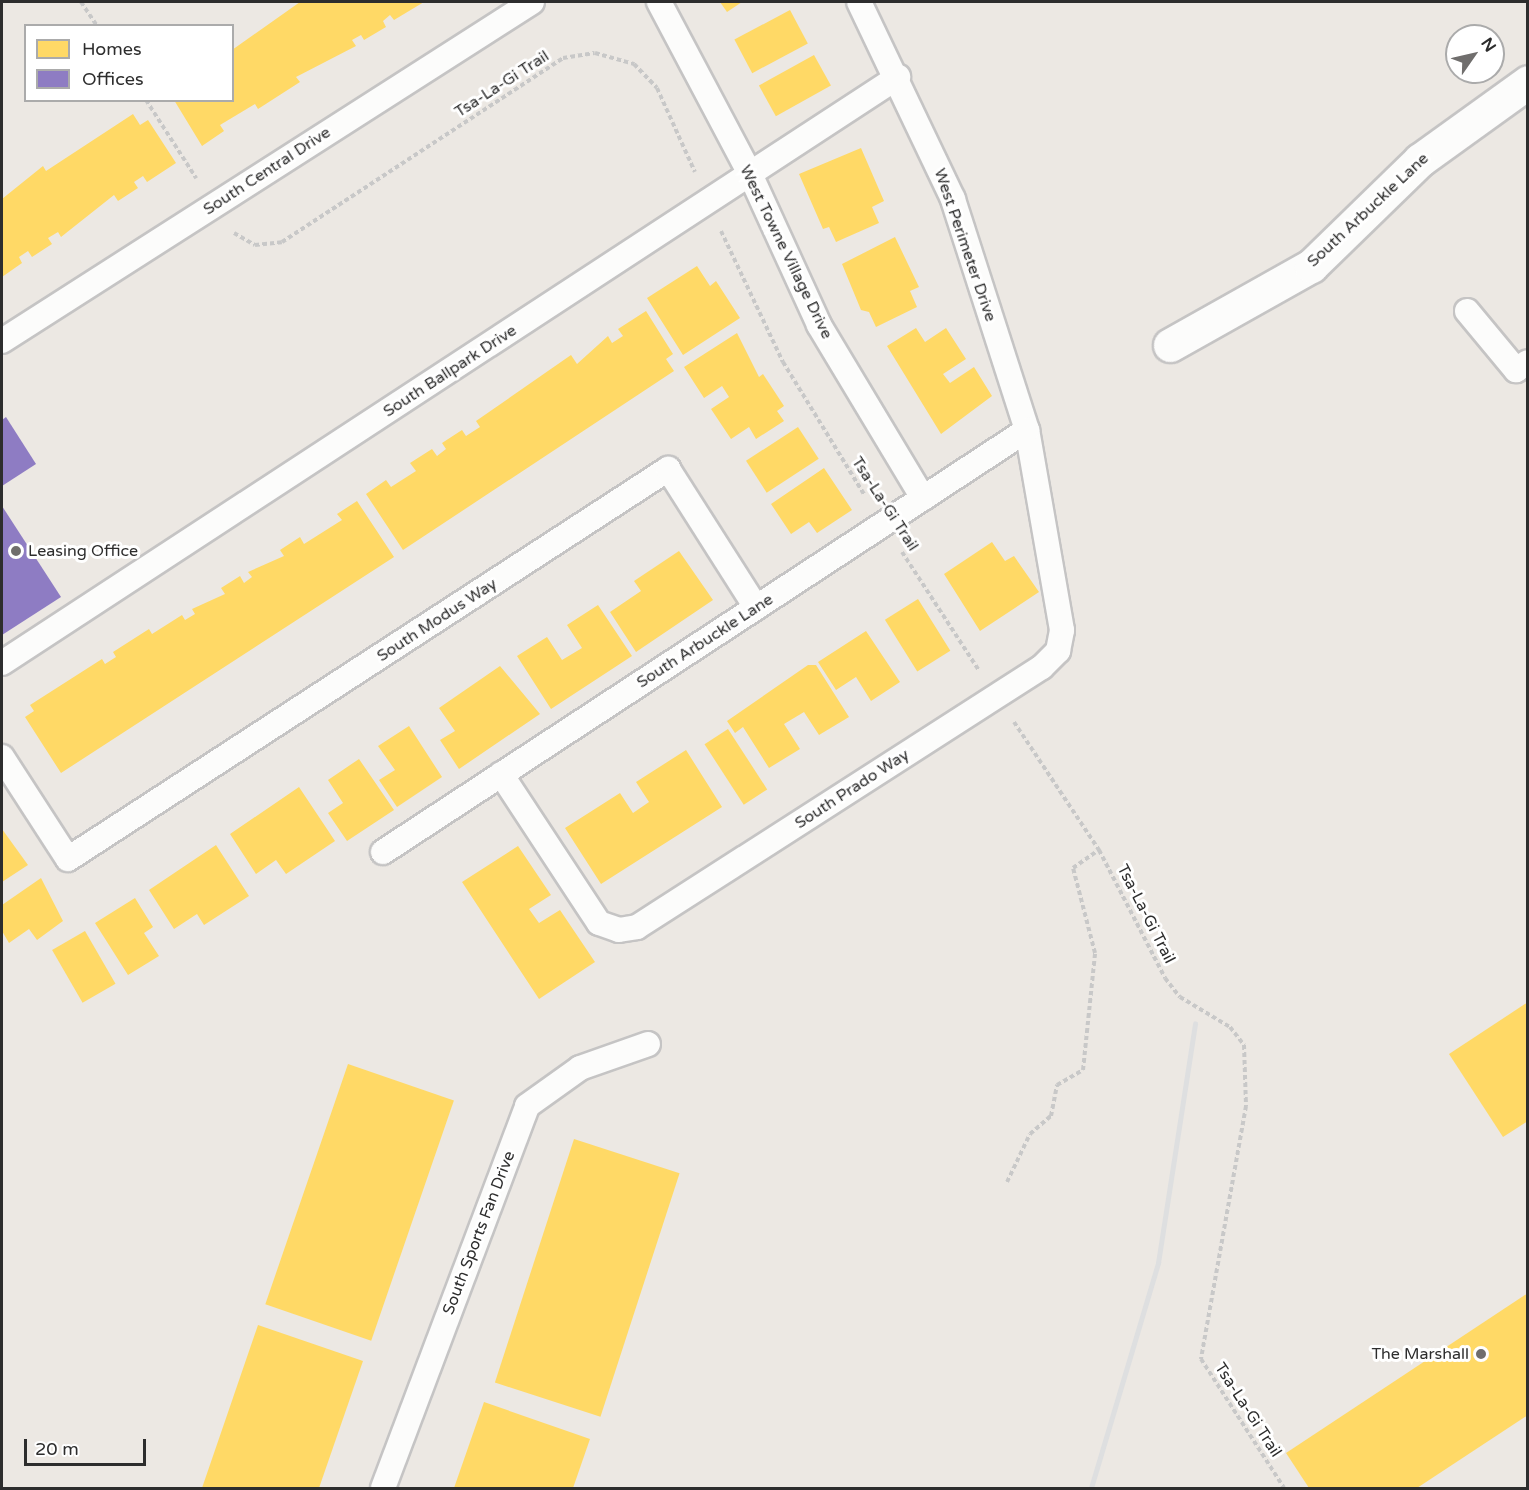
<!DOCTYPE html>
<style>
body{margin:0}
#map{position:relative;width:1529px;height:1490px;overflow:hidden;background:#ece8e3;font-family:"Varela Round",sans-serif}
div>[style]{position:absolute}
[style*='--x']{left:calc(var(--x)*1px);top:calc(var(--y)*1px);width:calc(var(--w)*1px);rotate:calc(var(--a)*1deg)}
.homes>*{inset:0;background:#ffd966;transform-origin:0 0}
.offices>*{inset:0;background:#8e7cc3}
.path>*{height:4px;margin-top:-2px;transform-origin:0;background:repeating-linear-gradient(90deg,#c8c8c8 0 4.5px,transparent 0 7.5px)}
.roads{filter:drop-shadow(2px 0 #c5c4c4) drop-shadow(-2px 0 #c5c4c4) drop-shadow(0 2px #c5c4c4) drop-shadow(0 -2px #c5c4c4)}
.service>*{height:24px;margin:-12px;padding:0 12px;transform-origin:12px;border-radius:12px;background:#fcfcfb}
.minor>*{height:33px;margin:-16.5px;padding:0 16.5px;transform-origin:16.5px;border-radius:16.5px;background:#fcfcfb}
.rail>*{height:4.5px;margin:-2.25px;padding:0 2.25px;transform-origin:2.25px;border-radius:2.25px;background:#dedfe0}
.dots>*{width:16px;height:16px;translate:-50% -50%;box-sizing:border-box;border:3px solid #fff;border-radius:50%}
span{translate:-50% -50%;white-space:nowrap;text-align:center;line-height:1.15;-webkit-text-stroke:6px #fff;paint-order:stroke}
.street-label{font-size:16px;color:#2d2d2d}
.poi-label{font-size:16px;color:#2d2d2d}
.left{translate:0 -50%;text-align:left}
.right{translate:-100% -50%;text-align:right}
.frame{position:absolute;inset:0;border:3px solid #2d2d2d;pointer-events:none}
.legend{position:absolute;left:24px;top:24px;width:210px;height:78px;box-sizing:border-box;background:#fff;border:2px solid #ababab;margin:0;padding:8px 10px;list-style:none;font-size:18px;color:#2d2d2d}
.legend li{display:flex;align-items:center;gap:12px;height:30px}
.legend b{width:30px;border:2px solid #ababab}
.north{position:absolute;left:1445px;top:24px;width:60px;height:60px;box-sizing:border-box;background:#fff;border:2px solid #ababab;border-radius:50%;rotate:56deg;font-size:16px;font-weight:700;line-height:24px;text-align:center;color:#2d2d2d}
.north::after{content:'';display:block;margin:auto;width:21px;height:27px;background:#706e6d;clip-path:polygon(50% 0,100% 100%,50% 72%,0 100%)}
.scale{position:absolute;left:24px;top:1439px;width:122px;height:27px;box-sizing:border-box;border:3px solid #2d2d2d;border-top:0;padding-left:8px;font-size:18px;line-height:21px;white-space:nowrap;color:#2d2d2d;-webkit-text-stroke:4px #fff;paint-order:stroke}
</style>
<div id="map">
<div class="homes">
<i style="clip-path:polygon(300px 2px,424px 2px,394px 20px,390px 15px,383px 21px,386px 27px,364px 40px,361px 35px,352px 40px,356px 46px,296px 77px,300px 82px,258px 109px,255px 104px,220px 125px,224px 131px,202px 146px,174px 100px,232px 100px,232px 50px)"></i>
<i style="clip-path:polygon(720px 2px,742px 2px,727px 12px)"></i>
<i style="left:790px;top:10px;width:38px;height:63px;rotate:62deg"></i>
<i style="left:814px;top:55px;width:35px;height:63px;rotate:61deg"></i>
<i style="clip-path:polygon(133px 114px,140px 125px,148px 120px,176px 163px,147px 182px,143px 176px,134px 182px,138px 188px,118px 201px,114px 195px,61px 237px,58px 232px,48px 238px,52px 244px,32px 257px,28px 251px,19px 257px,22px 263px,2px 277px,2px 199px,43px 166px,46px 171px)"></i>
<i style="clip-path:polygon(861px 148px,884px 201px,872px 207px,879px 223px,836px 242px,829px 227px,823px 229px,799px 174px)"></i>
<i style="clip-path:polygon(895px 237px,919px 287px,910px 291px,917px 307px,876px 327px,869px 312px,861px 310px,842px 264px)"></i>
<i style="clip-path:polygon(697px 266px,710px 286px,716px 281px,740px 318px,683px 355px,647px 298px)"></i>
<i style="clip-path:polygon(646px 311px,673px 354px,666px 359px,674px 371px,403px 550px,366px 494px,386px 480px,391px 487px,416px 471px,410px 463px,432px 449px,437px 456px,446px 449px,442px 443px,462px 430px,466px 436px,480px 427px,476px 421px,571px 355px,577px 364px,608px 336px,612px 343px,623px 336px,618px 329px)"></i>
<i style="clip-path:polygon(916px 328px,925px 342px,946px 328px,966px 359px,943px 374px,950px 383px,974px 367px,992px 396px,941px 434px,887px 346px)"></i>
<i style="clip-path:polygon(737px 333px,759px 377px,763px 374px,784px 406px,777px 411px,784px 421px,756px 439px,749px 427px,731px 439px,711px 409px,729px 397px,722px 386px,704px 398px,684px 367px)"></i>
<i style="left:798px;top:427px;width:38px;height:62px;rotate:57deg"></i>
<i style="clip-path:polygon(824px 468px,852px 510px,817px 533px,809px 522px,791px 534px,771px 504px)"></i>
<i style="clip-path:polygon(357px 501px,394px 557px,61px 773px,25px 717px,34px 711px,30px 705px,102px 659px,105px 664px,116px 657px,113px 652px,149px 629px,152px 634px,182px 615px,185px 620px,195px 614px,192px 609px,225px 594px,221px 588px,240px 576px,244px 583px,252px 577px,248px 572px,284px 556px,280px 550px,300px 537px,304px 544px,342px 520px,337px 514px)"></i>
<i style="clip-path:polygon(992px 542px,1005px 561px,1014px 556px,1039px 592px,980px 631px,944px 574px)"></i>
<i style="clip-path:polygon(679px 551px,713px 600px,636px 652px,610px 612px,641px 591px,634px 581px)"></i>
<i style="left:918px;top:599px;width:61px;height:39px;rotate:58deg"></i>
<i style="clip-path:polygon(598px 605px,632px 656px,551px 709px,517px 656px,547px 637px,562px 660px,582px 648px,567px 625px)"></i>
<i style="clip-path:polygon(866px 631px,900px 682px,871px 701px,856px 677px,836px 690px,818px 662px)"></i>
<i style="clip-path:polygon(808px 665px,816px 665px,849px 717px,819px 735px,804px 712px,784px 724px,800px 749px,769px 768px,743px 727px,735px 733px,727px 721px)"></i>
<i style="clip-path:polygon(500px 666px,540px 714px,459px 769px,440px 740px,455px 731px,439px 708px)"></i>
<i style="clip-path:polygon(409px 726px,442px 777px,397px 807px,379px 780px,395px 770px,378px 746px)"></i>
<i style="left:728px;top:729px;width:72px;height:28px;rotate:57deg"></i>
<i style="clip-path:polygon(686px 750px,722px 807px,601px 884px,565px 828px,620px 793px,633px 813px,649px 802px,636px 782px)"></i>
<i style="clip-path:polygon(359px 759px,394px 810px,347px 841px,328px 813px,343px 803px,328px 780px)"></i>
<i style="clip-path:polygon(299px 787px,335px 841px,286px 874px,276px 860px,256px 874px,230px 834px)"></i>
<i style="clip-path:polygon(2px 829px,28px 865px,2px 882px)"></i>
<i style="clip-path:polygon(216px 845px,249px 896px,204px 925px,197px 914px,174px 929px,149px 890px)"></i>
<i style="clip-path:polygon(518px 846px,551px 895px,529px 909px,539px 923px,560px 910px,595px 962px,539px 999px,462px 882px)"></i>
<i style="clip-path:polygon(41px 878px,63px 921px,37px 940px,29px 929px,9px 943px,2px 931px,2px 905px)"></i>
<i style="clip-path:polygon(135px 898px,153px 927px,144px 933px,159px 956px,128px 975px,95px 923px)"></i>
<i style="left:85px;top:931px;width:61px;height:38px;rotate:60deg"></i>
<i style="clip-path:polygon(1528px 1002px,1528px 1121px,1503px 1137px,1449px 1054px)"></i>
<i style="left:348px;top:1064px;width:112px;height:254px;rotate:19deg"></i>
<i style="left:574px;top:1139px;width:111px;height:256px;rotate:18deg"></i>
<i style="clip-path:polygon(1528px 1293px,1528px 1415px,1417px 1488px,1309px 1488px,1286px 1453px)"></i>
<i style="clip-path:polygon(258px 1325px,363px 1361px,319px 1488px,202px 1488px)"></i>
<i style="clip-path:polygon(484px 1402px,590px 1439px,573px 1488px,454px 1488px)"></i>
</div>
<div class="offices">
<i style="clip-path:polygon(6px 417px,36px 464px,2px 486px,2px 420px)"></i>
<i style="clip-path:polygon(2px 506px,61px 597px,2px 635px)"></i>
</div>
<div class="path">
<i style="--x:81;--y:2;--w:29;--a:56"></i>
<i style="--x:146;--y:100;--w:93;--a:57.3"></i>
<i style="--x:721;--y:231;--w:145;--a:64.7"></i>
<i style="--x:783;--y:362;--w:157;--a:58.5"></i>
<i style="--x:234;--y:233;--w:24;--a:30"></i>
<i style="--x:255;--y:245;--w:27;--a:-6"></i>
<i style="--x:282;--y:242;--w:336;--a:-33.2"></i>
<i style="--x:563;--y:58;--w:32;--a:-9"></i>
<i style="--x:595;--y:53;--w:41;--a:15.8"></i>
<i style="--x:634;--y:64;--w:33;--a:46"></i>
<i style="--x:657;--y:88;--w:92;--a:65.7"></i>
<i style="--x:902;--y:552;--w:140;--a:57"></i>
<i style="--x:1014;--y:722;--w:154;--a:56.4"></i>
<i style="--x:1099;--y:850;--w:144;--a:62.7"></i>
<i style="--x:1165;--y:978;--w:24;--a:52"></i>
<i style="--x:1180;--y:997;--w:58;--a:31"></i>
<i style="--x:1230;--y:1027;--w:23;--a:52"></i>
<i style="--x:1244;--y:1045;--w:61;--a:88.1"></i>
<i style="--x:1246;--y:1106;--w:257;--a:100.1"></i>
<i style="--x:1201;--y:1359;--w:153;--a:57.2"></i>
<i style="--x:1007;--y:1182;--w:53;--a:-64.4"></i>
<i style="--x:1030;--y:1134;--w:28;--a:-41"></i>
<i style="--x:1051;--y:1116;--w:32;--a:-79"></i>
<i style="--x:1057;--y:1085;--w:30;--a:-30"></i>
<i style="--x:1083;--y:1070;--w:118;--a:-84.1"></i>
<i style="--x:1095;--y:953;--w:88;--a:-104.5"></i>
<i style="--x:1073;--y:868;--w:32;--a:-35"></i>
</div>
<div class="roads">
<div class="service">
<i style="--x:659;--y:2;--w:195;--a:62.1"></i>
<i style="--x:750;--y:174;--w:166;--a:65.4"></i>
<i style="--x:819;--y:325;--w:202;--a:59"></i>
<i style="--x:1467;--y:311;--w:77;--a:50.3"></i>
<i style="--x:1516;--y:370;--w:14;--a:-34"></i>
<i style="--x:2;--y:341;--w:629;--a:-32.6"></i>
<i style="--x:2;--y:663;--w:1071;--a:-33.19"></i>
<i style="--x:2;--y:757;--w:121;--a:57.1"></i>
<i style="--x:68;--y:859;--w:716;--a:-33.02"></i>
<i style="--x:668;--y:469;--w:164;--a:57.5"></i>
<i style="--x:501;--y:774;--w:178;--a:56.7"></i>
<i style="--x:599;--y:923;--w:21;--a:19"></i>
<i style="--x:619;--y:930;--w:18;--a:-9"></i>
<i style="--x:637;--y:927;--w:481;--a:-32.7"></i>
<i style="--x:1042;--y:667;--w:23;--a:-45"></i>
<i style="--x:1058;--y:651;--w:21;--a:-79"></i>
<i style="--x:1062;--y:630;--w:203;--a:-99.9"></i>
<i style="--x:1027;--y:430;--w:243;--a:-107.8"></i>
<i style="--x:953;--y:199;--w:218;--a:-115.5"></i>
<i style="--x:383;--y:852;--w:770;--a:-33.24"></i>
<i style="--x:383;--y:1488;--w:408;--a:-69.3"></i>
<i style="--x:527;--y:1106;--w:65;--a:-35.6"></i>
<i style="--x:580;--y:1068;--w:72;--a:-19.4"></i>
</div>
<div class="minor">
<i style="--x:1170;--y:345;--w:162;--a:-29.3"></i>
<i style="--x:1311;--y:266;--w:152;--a:-44.2"></i>
<i style="--x:1420;--y:160;--w:133;--a:-35.8"></i>
</div>
</div>
<div class="rail">
<i style="--x:1091;--y:1488;--w:235;--a:-73.4"></i>
<i style="--x:1158;--y:1263;--w:242;--a:-81.2"></i>
</div>
<div class="dots">
<i style="left:16px;top:551px;background:#706e6d"></i>
<i style="left:1481px;top:1354px;background:#706e6d"></i>
</div>
<div class="street-label">
<span style="left:502px;top:84px;rotate:-33deg">Tsa-La-Gi Trail</span>
<span style="left:267px;top:171px;rotate:-33deg">South Central Drive</span>
<span style="left:1368px;top:210px;rotate:-43deg">South Arbuckle Lane</span>
<span style="left:965px;top:245px;rotate:71deg">West Perimeter Drive</span>
<span style="left:786px;top:252px;rotate:64deg">West Towne Village Drive</span>
<span style="left:450px;top:371px;rotate:-33deg">South Ballpark Drive</span>
<span style="left:885px;top:504px;rotate:57deg">Tsa-La-Gi Trail</span>
<span style="left:437px;top:620px;rotate:-33deg">South Modus Way</span>
<span style="left:705px;top:641px;rotate:-33deg">South Arbuckle Lane</span>
<span style="left:852px;top:789px;rotate:-33deg">South Prado Way</span>
<span style="left:1146px;top:914px;rotate:63deg">Tsa-La-Gi Trail</span>
<span style="left:479px;top:1233px;rotate:-69deg">South Sports Fan Drive</span>
<span style="left:1248px;top:1410px;rotate:57deg">Tsa-La-Gi Trail</span>
</div>
<div class="poi-label">
<span class="left" style="left:28px;top:551px">Leasing Office</span>
<span class="right" style="left:1469px;top:1354px">The Marshall</span>
</div>
<div class="frame"></div>
<ul class="legend">
<li><b style="height:16px;background:#ffd966"></b>Homes</li>
<li><b style="height:16px;background:#8e7cc3"></b>Offices</li>
</ul>
<div class="north">N</div>
<div class="scale">20 m</div>
</div>
